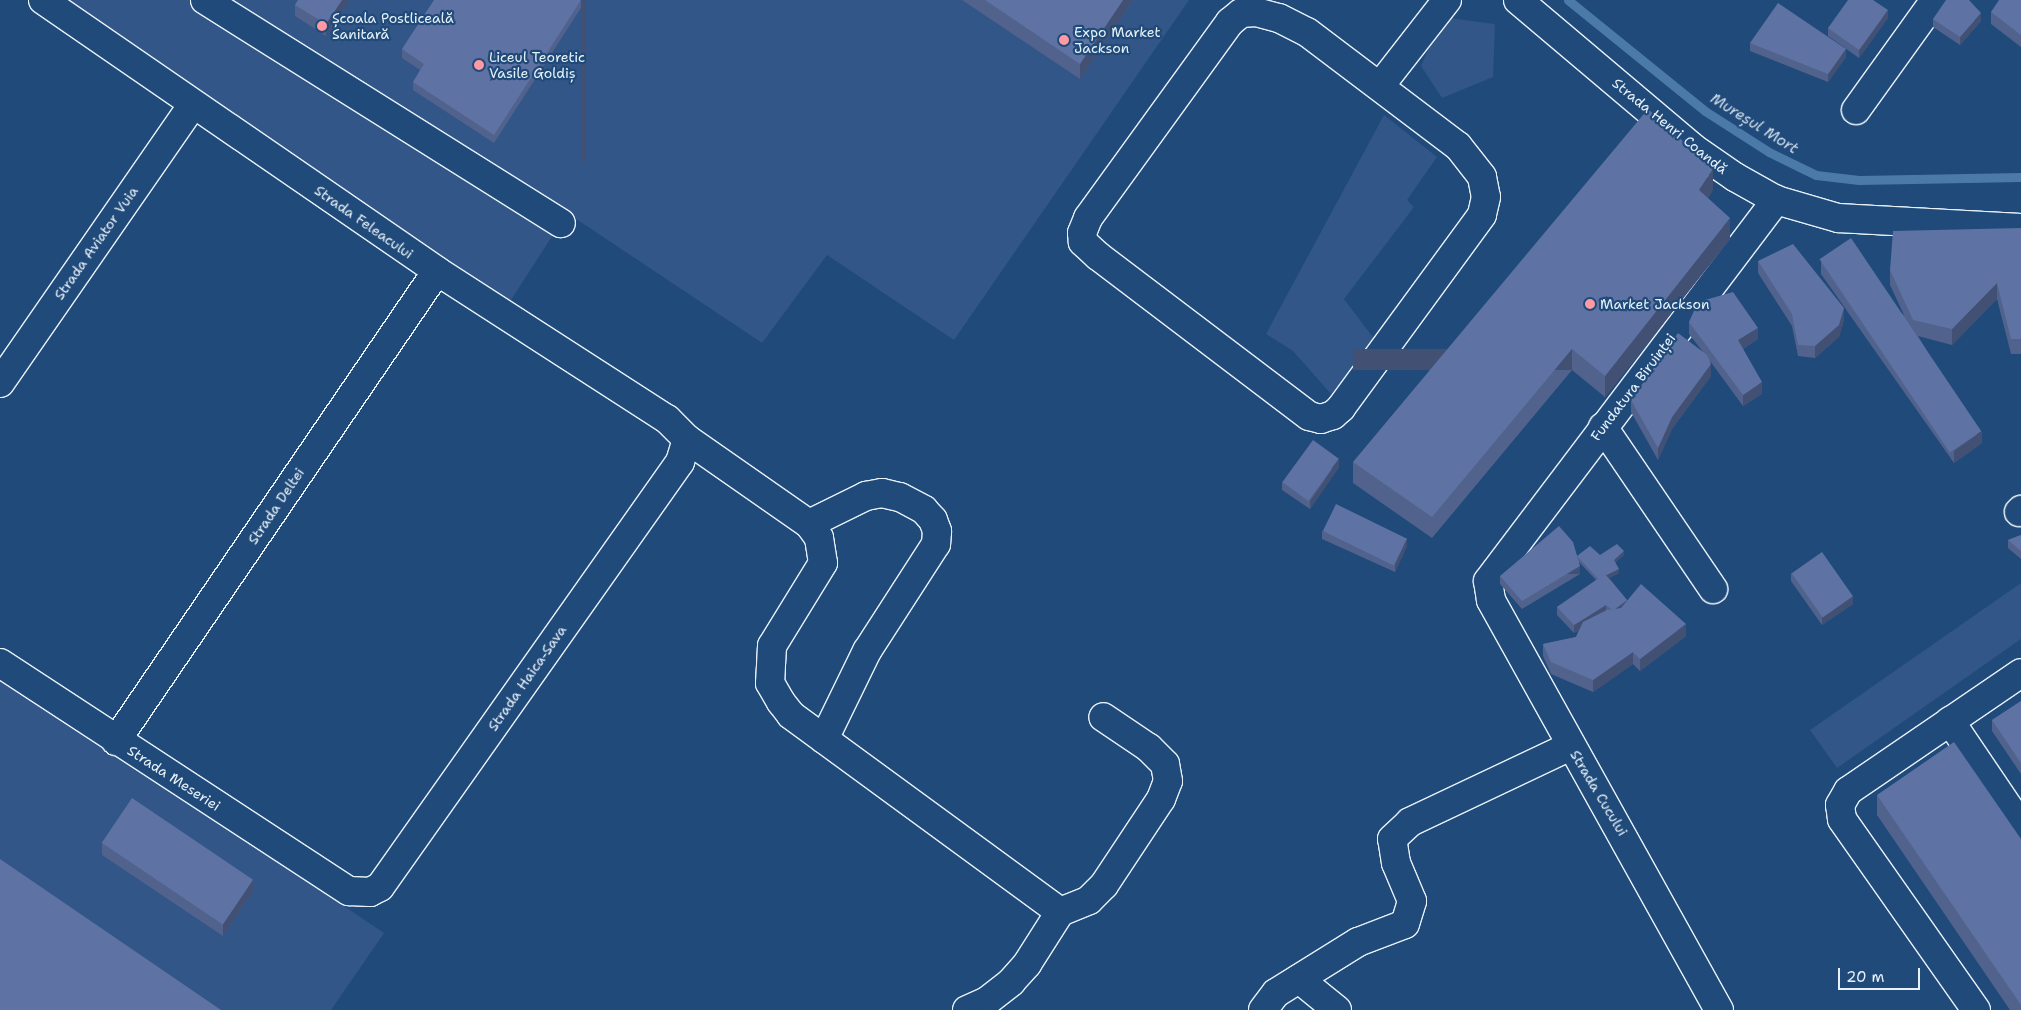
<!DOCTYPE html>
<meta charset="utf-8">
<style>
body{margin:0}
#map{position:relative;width:2021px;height:1010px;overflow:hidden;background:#1f4a7a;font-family:"Shantell Sans",sans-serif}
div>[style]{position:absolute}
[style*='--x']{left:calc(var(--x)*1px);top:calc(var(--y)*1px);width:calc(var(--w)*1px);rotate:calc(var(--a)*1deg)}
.built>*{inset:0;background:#325687}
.stream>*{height:9px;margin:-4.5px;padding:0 4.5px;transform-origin:4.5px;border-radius:4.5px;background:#4c7aa8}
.roads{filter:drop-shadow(1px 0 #e8f1f8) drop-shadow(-1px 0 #e8f1f8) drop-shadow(0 1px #e8f1f8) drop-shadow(0 -1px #e8f1f8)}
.minor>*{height:28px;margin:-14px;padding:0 14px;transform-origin:14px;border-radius:14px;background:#1f4a7a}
.wall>*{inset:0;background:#51638d}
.shaded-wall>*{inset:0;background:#425073;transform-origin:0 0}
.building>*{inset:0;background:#5e73a4;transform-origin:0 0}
.dots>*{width:14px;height:14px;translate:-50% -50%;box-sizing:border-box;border:2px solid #1f4a7a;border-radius:50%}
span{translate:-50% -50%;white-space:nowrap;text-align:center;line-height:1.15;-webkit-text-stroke:4.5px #1f4a7a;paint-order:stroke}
.poi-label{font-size:14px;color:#e8f1f8}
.left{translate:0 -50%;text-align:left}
.street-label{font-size:14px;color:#e8f1f8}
.water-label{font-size:15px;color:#d1dfec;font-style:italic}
.scale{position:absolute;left:1838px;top:968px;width:82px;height:22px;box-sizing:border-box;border:2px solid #e8f1f8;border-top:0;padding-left:6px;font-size:15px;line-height:18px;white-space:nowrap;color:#e8f1f8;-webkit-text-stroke:4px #1f4a7a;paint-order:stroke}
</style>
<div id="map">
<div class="built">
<i style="clip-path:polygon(44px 0,1189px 0,954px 340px,827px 255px,762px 343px,567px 213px,502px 314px)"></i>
<i style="clip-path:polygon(1442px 17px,1495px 24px,1493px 77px,1442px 98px,1421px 66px)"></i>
<i style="clip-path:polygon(1384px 115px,1437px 157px,1407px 200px,1414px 207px,1344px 299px,1375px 340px,1331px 394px,1293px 351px,1266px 334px)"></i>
<i style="clip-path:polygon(2021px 583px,2021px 639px,1837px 768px,1810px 730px)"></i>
<i style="clip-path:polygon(0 673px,384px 933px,331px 1010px,0 1010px)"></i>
</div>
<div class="stream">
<i style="--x:1568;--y:0;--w:176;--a:39"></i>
<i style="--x:1705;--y:111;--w:76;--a:32.6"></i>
<i style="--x:1769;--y:152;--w:52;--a:26.1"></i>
<i style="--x:1816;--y:175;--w:43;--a:6.6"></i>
<i style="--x:1859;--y:180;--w:162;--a:-1.1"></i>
</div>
<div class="roads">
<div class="minor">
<i style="--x:43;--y:0;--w:478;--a:34.5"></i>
<i style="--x:437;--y:271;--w:274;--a:32.8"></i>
<i style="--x:667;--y:419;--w:28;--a:45"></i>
<i style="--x:687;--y:439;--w:149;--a:34.9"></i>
<i style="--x:809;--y:524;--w:17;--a:54"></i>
<i style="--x:819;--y:538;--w:25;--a:81"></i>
<i style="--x:823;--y:563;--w:97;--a:121.6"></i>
<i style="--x:772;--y:646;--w:37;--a:93"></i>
<i style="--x:770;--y:683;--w:22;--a:60"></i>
<i style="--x:781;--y:702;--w:16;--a:52"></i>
<i style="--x:791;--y:715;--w:333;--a:36.2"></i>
<i style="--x:1060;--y:912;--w:31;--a:-22"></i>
<i style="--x:1089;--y:900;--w:21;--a:-45"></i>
<i style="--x:1104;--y:885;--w:103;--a:-56.5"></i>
<i style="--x:1161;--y:799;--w:19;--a:-69"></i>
<i style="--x:1168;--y:781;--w:17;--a:-100"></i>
<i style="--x:1165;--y:764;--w:23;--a:-135"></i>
<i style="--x:1149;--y:748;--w:55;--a:-146"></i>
<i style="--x:205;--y:0;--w:420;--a:32.1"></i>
<i style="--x:1518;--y:0;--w:229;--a:40.2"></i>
<i style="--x:1693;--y:148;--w:51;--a:34.6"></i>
<i style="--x:1735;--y:177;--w:47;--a:29.3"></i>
<i style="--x:1776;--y:200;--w:65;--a:16.2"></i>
<i style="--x:1838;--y:218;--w:183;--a:3.1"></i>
<i style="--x:1256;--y:12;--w:24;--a:15"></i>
<i style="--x:1279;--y:18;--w:31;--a:27"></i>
<i style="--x:1307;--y:32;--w:189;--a:37.1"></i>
<i style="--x:1458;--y:146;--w:39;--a:52"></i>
<i style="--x:1482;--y:177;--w:20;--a:79"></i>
<i style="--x:1486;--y:197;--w:18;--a:103"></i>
<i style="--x:1482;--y:215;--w:239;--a:126.2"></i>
<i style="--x:1341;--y:408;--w:11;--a:139"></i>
<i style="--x:1333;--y:415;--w:13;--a:162"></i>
<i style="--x:1321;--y:419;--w:12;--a:-166"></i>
<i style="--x:1309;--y:416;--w:265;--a:-142.8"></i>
<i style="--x:1098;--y:256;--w:21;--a:-137"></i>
<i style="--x:1083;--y:242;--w:9;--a:-96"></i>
<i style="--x:1082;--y:233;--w:16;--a:-68"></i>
<i style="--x:1088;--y:218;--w:242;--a:-54.1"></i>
<i style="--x:1230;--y:22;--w:14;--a:-39"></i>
<i style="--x:1241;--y:13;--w:15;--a:-4"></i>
<i style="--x:1380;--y:86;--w:109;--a:-52.1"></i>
<i style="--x:1856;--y:110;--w:135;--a:-54.3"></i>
<i style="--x:0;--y:383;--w:339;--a:-55.3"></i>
<i style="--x:1603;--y:427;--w:196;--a:55.8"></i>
<i style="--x:2019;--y:512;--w:3;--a:-45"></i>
<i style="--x:809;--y:524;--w:64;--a:-26.2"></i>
<i style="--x:866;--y:496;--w:16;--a:-11"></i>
<i style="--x:882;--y:493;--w:18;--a:13"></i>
<i style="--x:900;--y:497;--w:27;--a:28"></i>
<i style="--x:924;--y:510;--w:13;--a:48"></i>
<i style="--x:933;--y:520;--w:12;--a:70"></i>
<i style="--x:937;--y:531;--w:13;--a:94"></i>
<i style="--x:936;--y:544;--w:127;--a:122.8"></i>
<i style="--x:867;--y:651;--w:98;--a:116"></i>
<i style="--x:0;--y:663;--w:417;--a:33.2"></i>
<i style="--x:349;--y:891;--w:21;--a:3"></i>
<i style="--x:370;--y:892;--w:11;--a:-27"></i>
<i style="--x:380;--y:887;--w:520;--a:-54.78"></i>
<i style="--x:680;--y:462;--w:24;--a:-73"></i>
<i style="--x:1950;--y:721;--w:127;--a:55.9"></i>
<i style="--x:116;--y:741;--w:569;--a:-55.67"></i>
<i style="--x:1299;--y:979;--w:49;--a:39.2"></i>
<i style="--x:967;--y:1010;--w:22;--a:-24"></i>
<i style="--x:987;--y:1001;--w:31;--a:-38"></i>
<i style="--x:1011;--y:982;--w:24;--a:-48"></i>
<i style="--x:1027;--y:964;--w:62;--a:-57.6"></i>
<i style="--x:1263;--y:1010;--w:21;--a:-53"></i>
<i style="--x:1276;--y:993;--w:97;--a:-31.9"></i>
<i style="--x:1358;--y:942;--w:50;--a:-21"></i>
<i style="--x:1405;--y:924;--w:24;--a:-73"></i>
<i style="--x:1412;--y:901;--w:41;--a:-112.8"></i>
<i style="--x:1396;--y:863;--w:24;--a:-99"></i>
<i style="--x:1392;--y:839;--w:25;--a:-43"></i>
<i style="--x:1410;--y:822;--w:178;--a:-25.3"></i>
<i style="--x:1719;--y:1010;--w:469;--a:-119.1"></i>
<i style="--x:1491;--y:600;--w:19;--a:-99"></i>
<i style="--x:1488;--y:581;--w:478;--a:-52.9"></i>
<i style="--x:1976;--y:1010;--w:233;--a:-125.1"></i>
<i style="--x:1842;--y:819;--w:14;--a:-98"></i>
<i style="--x:1840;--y:805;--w:16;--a:-60"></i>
<i style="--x:1848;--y:791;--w:209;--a:-34.3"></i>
</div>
</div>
<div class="wall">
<i style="clip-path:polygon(298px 0,350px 0,326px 36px,295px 16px,295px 5px)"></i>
<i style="clip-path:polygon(586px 0,494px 143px,413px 90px,413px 82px,420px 70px,402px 58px,402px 49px)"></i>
<i style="clip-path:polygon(962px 0,1133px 0,1080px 79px)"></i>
<i style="clip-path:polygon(2021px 0,2021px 47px,1991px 24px,1991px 12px)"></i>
<i style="clip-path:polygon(1888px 18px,1859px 58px,1828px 36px,1828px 28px)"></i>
<i style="clip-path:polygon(1933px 19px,1981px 21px,1960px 45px,1933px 27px)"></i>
<i style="clip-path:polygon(1750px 43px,1846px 57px,1828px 82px,1750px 51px)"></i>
<i style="clip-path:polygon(1713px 190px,1708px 198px,1730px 239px,1605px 397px,1572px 370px,1432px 538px,1353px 483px,1353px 462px)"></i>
<i style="clip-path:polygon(2021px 228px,2021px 354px,2011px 354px,1997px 299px,1952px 345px,1918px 336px,1982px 443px,1954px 463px,1821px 274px,1821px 262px,1904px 315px,1890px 285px,1890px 270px)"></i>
<i style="clip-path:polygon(1758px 261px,1844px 320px,1839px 337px,1815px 358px,1798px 356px,1792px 326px,1758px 273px)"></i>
<i style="clip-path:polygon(1689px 322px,1758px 339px,1743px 349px,1762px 394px,1743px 406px,1710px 361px,1711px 376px,1672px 429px,1658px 460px,1631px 412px,1631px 400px,1703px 352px,1689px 334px)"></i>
<i style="clip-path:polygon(1339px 467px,1310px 509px,1282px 490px,1282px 482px)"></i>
<i style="clip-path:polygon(1322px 531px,1407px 546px,1395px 572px,1322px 539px)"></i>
<i style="clip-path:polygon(2021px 535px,2021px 559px,2008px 548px,2008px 540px)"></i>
<i style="clip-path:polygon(1600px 555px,1624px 555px,1615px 562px,1619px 573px,1609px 578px,1627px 600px,1686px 636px,1640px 671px,1633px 664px,1593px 692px,1551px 674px,1543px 656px,1543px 644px,1576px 637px,1579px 630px,1574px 633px,1557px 615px,1557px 607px,1596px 580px,1579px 562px,1580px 574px,1522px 609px,1500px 584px,1500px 576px,1577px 556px)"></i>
<i style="clip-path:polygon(1791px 573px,1853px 604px,1822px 625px,1791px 581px)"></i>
<i style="clip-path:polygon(2021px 701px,2021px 774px,1992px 731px,1992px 720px)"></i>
<i style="clip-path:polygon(1877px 795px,2021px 839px,2021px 1010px,2010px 1010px,1877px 815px)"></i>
<i style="clip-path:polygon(102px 843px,253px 891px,223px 936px,102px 855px)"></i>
</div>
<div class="shaded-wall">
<i style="clip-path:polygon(342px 0,350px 0,326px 36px,326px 24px)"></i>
<i style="left:581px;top:0;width:5px;height:161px"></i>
<i style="clip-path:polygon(1123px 0,1133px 0,1080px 79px,1080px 64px)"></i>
<i style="clip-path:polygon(1888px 10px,1888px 18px,1859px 58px,1859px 50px)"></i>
<i style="clip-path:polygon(1981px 13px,1981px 21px,1960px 45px,1960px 37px)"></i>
<i style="clip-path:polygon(1846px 49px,1846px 57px,1828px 82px,1828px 74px)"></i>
<i style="clip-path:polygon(1713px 169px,1713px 190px,1699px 211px,1699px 190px)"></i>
<i style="clip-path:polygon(1730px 218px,1730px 239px,1605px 397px,1605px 376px)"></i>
<i style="clip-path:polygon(1997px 283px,1997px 299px,1952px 345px,1952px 329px)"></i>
<i style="clip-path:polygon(1844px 308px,1844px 320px,1839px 337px,1815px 358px,1815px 346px)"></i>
<i style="clip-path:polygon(1758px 328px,1758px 339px,1738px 352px,1738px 340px)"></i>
<i style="left:1572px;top:349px;width:21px;height:219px;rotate:90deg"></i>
<i style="clip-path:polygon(1711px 364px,1711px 376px,1672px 429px,1658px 460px,1658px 448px,1672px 417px)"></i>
<i style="clip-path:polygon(1762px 382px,1762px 394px,1743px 406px,1743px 395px)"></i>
<i style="clip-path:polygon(1982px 431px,1982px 443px,1954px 463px,1954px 451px)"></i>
<i style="clip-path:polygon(1339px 459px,1339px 467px,1310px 509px,1310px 501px)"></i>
<i style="clip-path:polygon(1407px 538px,1407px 546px,1395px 572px,1395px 564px)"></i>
<i style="clip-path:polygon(1624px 551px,1624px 555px,1614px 564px,1614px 560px)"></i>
<i style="left:1580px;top:566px;width:8px;height:68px;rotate:90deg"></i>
<i style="clip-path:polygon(1619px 569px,1619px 573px,1599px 583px,1599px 579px)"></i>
<i style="clip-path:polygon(1853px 596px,1853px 604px,1822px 625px,1822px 617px)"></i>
<i style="clip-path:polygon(1628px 600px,1628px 609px,1612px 611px)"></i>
<i style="clip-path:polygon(1606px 605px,1606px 613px,1574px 633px,1574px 625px)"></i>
<i style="clip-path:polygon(1686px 624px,1686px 636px,1640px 671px,1640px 659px)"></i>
<i style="clip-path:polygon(1633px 652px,1633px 664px,1593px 692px,1593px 680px)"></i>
<i style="clip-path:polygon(253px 879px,253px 891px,223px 936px,223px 924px)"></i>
</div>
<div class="building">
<i style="clip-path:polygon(298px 0,342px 0,326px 24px,295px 5px)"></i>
<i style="clip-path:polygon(434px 0,581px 0,494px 135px,413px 82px,424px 64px,402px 49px)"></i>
<i style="clip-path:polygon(985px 0,1123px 0,1080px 64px)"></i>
<i style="clip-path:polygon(1848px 0,1873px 0,1888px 10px,1859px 50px,1828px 28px)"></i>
<i style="clip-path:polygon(1946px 0,1969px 0,1981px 13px,1960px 37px,1933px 19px)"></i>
<i style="clip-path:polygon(1999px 0,2021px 0,2021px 35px,1991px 12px)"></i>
<i style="clip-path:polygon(1778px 3px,1846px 49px,1828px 74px,1750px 43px)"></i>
<i style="clip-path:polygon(1648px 109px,1713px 169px,1699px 190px,1730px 218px,1605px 376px,1572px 349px,1432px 517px,1353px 462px)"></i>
<i style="clip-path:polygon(2021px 228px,2021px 339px,2011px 339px,1997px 283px,1952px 329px,1913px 320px,1890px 270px,1893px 231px)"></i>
<i style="left:1851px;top:238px;width:233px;height:38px;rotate:56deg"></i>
<i style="clip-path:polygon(1793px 244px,1844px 308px,1839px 325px,1815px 346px,1798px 345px,1792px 314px,1758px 261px)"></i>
<i style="clip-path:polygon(1733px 292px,1758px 328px,1738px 340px,1762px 382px,1743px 395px,1689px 322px,1698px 302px)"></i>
<i style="clip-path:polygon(1678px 333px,1707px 355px,1711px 364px,1672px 417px,1658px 448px,1631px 400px)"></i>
<i style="left:1313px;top:440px;width:32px;height:52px;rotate:36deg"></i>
<i style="left:1336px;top:504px;width:79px;height:30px;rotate:26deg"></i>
<i style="clip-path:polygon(1559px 526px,1573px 542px,1580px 566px,1522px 601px,1500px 576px)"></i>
<i style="clip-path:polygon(2021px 535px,2021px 551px,2008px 540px)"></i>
<i style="clip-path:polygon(1617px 544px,1624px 551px,1614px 560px,1619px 569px,1606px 575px,1605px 574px,1598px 579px,1577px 556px,1590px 546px,1600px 555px)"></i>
<i style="left:1822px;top:552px;width:54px;height:37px;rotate:55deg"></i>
<i style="clip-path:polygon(1605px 574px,1627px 600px,1615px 609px,1611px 609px,1606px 605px,1574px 625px,1557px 607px)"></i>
<i style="clip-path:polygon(1641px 584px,1686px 624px,1640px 659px,1633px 652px,1593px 680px,1551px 662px,1543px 644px,1576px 637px,1583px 622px,1607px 610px,1621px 608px)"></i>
<i style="clip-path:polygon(2021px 701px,2021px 763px,1992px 720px)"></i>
<i style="clip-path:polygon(1954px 742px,2021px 839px,2021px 1005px,1877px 795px)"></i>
<i style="left:132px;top:798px;width:146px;height:54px;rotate:34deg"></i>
<i style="clip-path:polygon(0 859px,221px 1010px,0 1010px)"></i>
</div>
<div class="dots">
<i style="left:322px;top:26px;background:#ff9aa2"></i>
<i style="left:1064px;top:40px;background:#ff9aa2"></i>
<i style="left:479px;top:65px;background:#ff9aa2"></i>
<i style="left:1590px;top:304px;background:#ff9aa2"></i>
</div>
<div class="poi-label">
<span class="left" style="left:332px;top:26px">Școala Postliceală<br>Sanitară</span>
<span class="left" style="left:1074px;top:40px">Expo Market<br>Jackson</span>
<span class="left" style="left:489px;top:65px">Liceul Teoretic<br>Vasile Goldiș</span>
<span class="left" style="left:1600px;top:304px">Market Jackson</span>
</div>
<div class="street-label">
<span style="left:1670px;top:126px;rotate:39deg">Strada Henri Coandă</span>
<span style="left:364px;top:222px;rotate:35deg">Strada Feleacului</span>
<span style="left:96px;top:243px;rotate:-55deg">Strada Aviator Vuia</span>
<span style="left:1633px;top:387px;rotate:-53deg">Fundatura Biruinței</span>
<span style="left:276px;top:506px;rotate:-56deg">Strada Deltei</span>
<span style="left:527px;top:678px;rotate:-55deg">Strada Haica-Sava</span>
<span style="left:174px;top:778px;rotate:33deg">Strada Meseriei</span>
<span style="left:1599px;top:793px;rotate:59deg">Strada Cucului</span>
</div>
<div class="water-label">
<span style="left:1754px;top:124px;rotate:32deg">Mureșul Mort</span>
</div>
<div class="scale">20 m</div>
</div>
